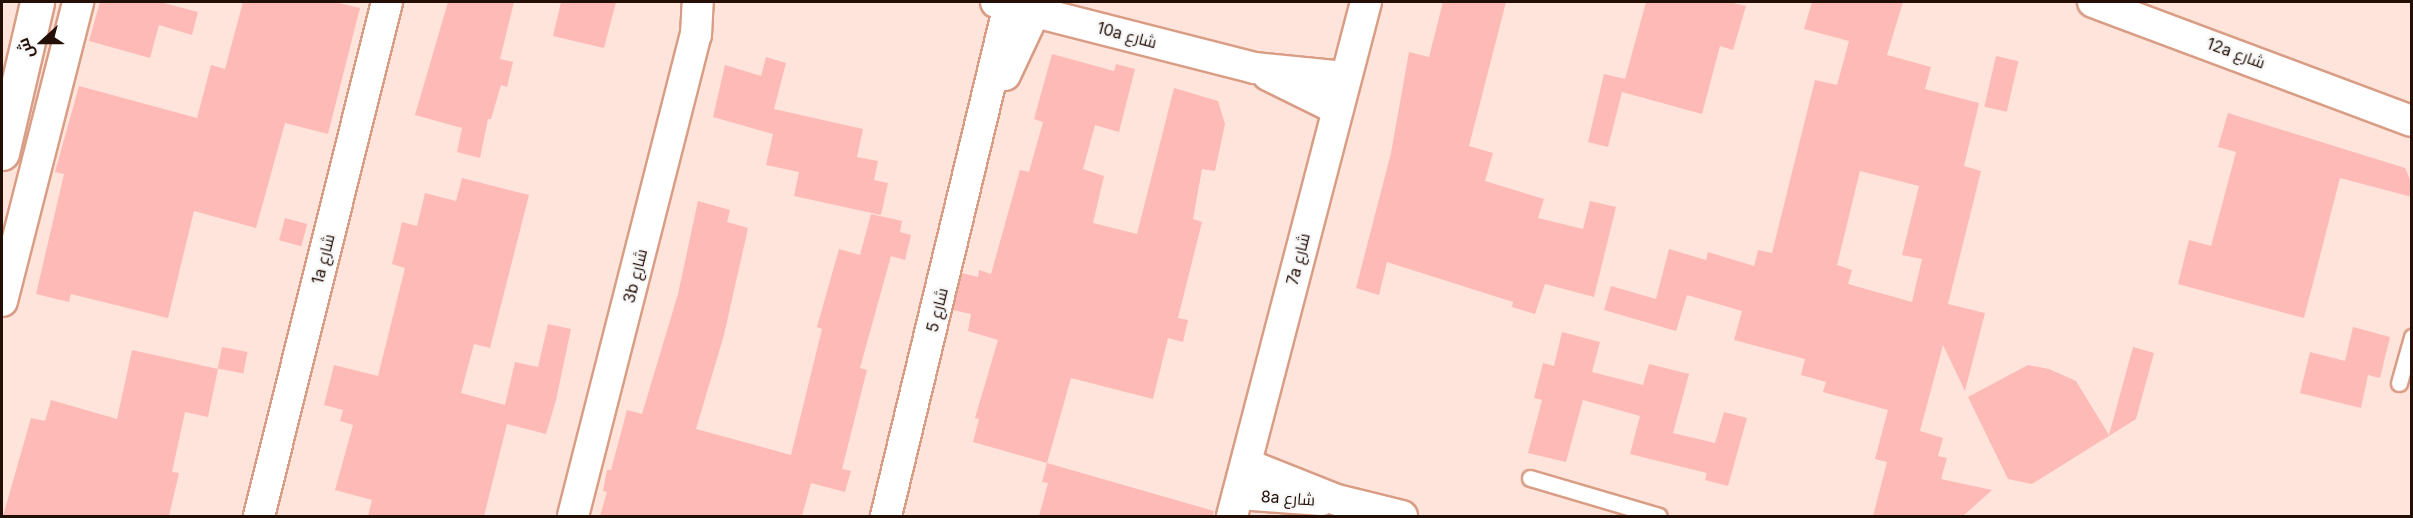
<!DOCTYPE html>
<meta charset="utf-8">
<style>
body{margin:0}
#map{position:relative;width:2413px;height:518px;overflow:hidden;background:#fee4da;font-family:Inter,Cairo,sans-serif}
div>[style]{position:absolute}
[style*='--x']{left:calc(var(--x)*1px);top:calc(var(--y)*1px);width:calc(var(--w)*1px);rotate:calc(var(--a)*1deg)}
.building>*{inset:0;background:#febab7;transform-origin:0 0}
.roads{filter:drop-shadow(2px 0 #d99d85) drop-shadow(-2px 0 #d99d85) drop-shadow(0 2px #d99d85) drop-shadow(0 -2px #d99d85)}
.service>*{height:15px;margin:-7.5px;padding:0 7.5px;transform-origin:7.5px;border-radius:7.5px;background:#fff}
.minor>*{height:30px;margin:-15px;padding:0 15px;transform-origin:15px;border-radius:15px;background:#fff}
.primary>*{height:33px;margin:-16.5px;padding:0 16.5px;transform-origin:16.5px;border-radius:16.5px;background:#fff}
span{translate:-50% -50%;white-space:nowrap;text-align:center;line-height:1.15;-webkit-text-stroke:4.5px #f7f7f7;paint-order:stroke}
.street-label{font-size:16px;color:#240f07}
.frame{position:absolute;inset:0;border:3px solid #240f07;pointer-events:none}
.north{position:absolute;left:12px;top:12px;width:60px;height:60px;-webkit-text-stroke:4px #f7f7f7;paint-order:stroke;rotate:249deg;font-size:16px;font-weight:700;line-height:24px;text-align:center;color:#240f07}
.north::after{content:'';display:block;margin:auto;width:21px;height:27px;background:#240f07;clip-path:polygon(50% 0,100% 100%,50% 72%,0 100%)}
</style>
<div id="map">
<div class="building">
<i style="clip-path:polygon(100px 2px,160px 2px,198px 12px,192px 35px,159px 25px,150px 58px,89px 41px)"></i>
<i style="clip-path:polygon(243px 2px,335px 2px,360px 8px,328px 134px,285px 123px,256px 228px,194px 211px,168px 318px,71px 294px,69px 302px,36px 294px,64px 174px,55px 172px,79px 86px,197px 118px,211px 65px,225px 69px)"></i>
<i style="clip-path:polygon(448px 2px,514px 2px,500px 59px,513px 62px,507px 87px,501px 85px,491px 119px,488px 119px,480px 158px,457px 152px,462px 128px,415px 115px)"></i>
<i style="clip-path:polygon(561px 2px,616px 2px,604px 48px,553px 36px)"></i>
<i style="clip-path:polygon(1443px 2px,1506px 2px,1469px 146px,1493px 153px,1485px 181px,1544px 199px,1538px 218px,1583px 229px,1590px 201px,1616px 207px,1594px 297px,1545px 284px,1535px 314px,1512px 307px,1513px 302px,1387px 262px,1379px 295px,1356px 288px,1391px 153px,1409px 52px,1429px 57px)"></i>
<i style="clip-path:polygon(1646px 2px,1729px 2px,1746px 6px,1733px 50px,1720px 46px,1702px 114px,1622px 92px,1608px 147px,1588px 142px,1604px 74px,1625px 79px)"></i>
<i style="clip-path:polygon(evenodd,1812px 2px,1903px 2px,1887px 55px,1931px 67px,1925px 89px,1979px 103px,1964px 166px,1981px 171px,1948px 304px,1985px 313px,1965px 391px,1943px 345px,1920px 431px,1943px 438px,1938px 456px,1947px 458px,1941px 479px,1992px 490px,1963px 516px,1873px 516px,1887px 462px,1875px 459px,1888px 410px,1823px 392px,1826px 382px,1801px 375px,1805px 359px,1734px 340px,1742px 311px,1687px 295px,1676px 331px,1604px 310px,1611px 286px,1656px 299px,1669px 249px,1706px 260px,1708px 252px,1754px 266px,1758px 250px,1772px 253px,1815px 80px,1837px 85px,1849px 41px,1804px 29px,1812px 2px,1860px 171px,1919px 186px,1902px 255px,1922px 259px,1912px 302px,1848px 284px,1852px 270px,1837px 265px,1860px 171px)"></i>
<i style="clip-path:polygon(1052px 54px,1114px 71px,1116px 64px,1135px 69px,1119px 132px,1095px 125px,1083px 169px,1104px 176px,1093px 223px,1137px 234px,1174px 88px,1218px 101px,1225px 124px,1215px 171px,1202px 169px,1193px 219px,1202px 222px,1178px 318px,1188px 320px,1183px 342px,1168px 338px,1153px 399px,1071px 378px,1047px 463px,973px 442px,979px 419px,975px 418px,998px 340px,968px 331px,971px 314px,953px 310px,962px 273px,978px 277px,979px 270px,991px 274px,1020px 170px,1029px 172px,1043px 122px,1034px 119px)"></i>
<i style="left:1996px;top:56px;width:23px;height:52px;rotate:13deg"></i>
<i style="clip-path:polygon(766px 57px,786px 63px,774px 109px,863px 129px,857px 157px,878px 161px,874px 180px,888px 183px,881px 215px,794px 196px,799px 172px,766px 165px,773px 134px,713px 117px,725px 65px,761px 76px)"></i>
<i style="clip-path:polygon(2228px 113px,2405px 168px,2412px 184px,2412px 197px,2340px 178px,2304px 318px,2178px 284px,2189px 240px,2211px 246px,2236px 152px,2218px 147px)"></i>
<i style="clip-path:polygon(462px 178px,529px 195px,490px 348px,474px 344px,461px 393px,505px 405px,515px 362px,538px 367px,548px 324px,571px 329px,556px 400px,546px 434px,507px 424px,484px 516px,368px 516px,372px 500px,335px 490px,353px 425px,340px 421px,343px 410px,324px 405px,334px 365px,378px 376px,405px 268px,392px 264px,402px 222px,417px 226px,425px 193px,456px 201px)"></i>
<i style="clip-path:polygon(698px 201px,730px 210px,727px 222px,748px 228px,724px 335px,696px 429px,791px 455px,822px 329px,817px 327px,839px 249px,860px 255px,871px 214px,902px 221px,900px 232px,911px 235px,905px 260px,891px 256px,860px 368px,867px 370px,842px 469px,851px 471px,845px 492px,811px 483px,802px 516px,600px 516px,607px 492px,603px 491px,607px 470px,611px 470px,627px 410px,642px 414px,678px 294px)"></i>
<i style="left:285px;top:218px;width:23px;height:23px;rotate:15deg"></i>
<i style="clip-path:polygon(2353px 327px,2390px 337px,2380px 378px,2368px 375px,2361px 408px,2300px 393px,2310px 352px,2345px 361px)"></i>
<i style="clip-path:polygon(1562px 332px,1600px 342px,1592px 372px,1643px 385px,1649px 364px,1689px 374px,1673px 433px,1715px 443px,1724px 412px,1747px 418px,1728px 486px,1705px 480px,1707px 473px,1630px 454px,1640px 416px,1583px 400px,1566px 462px,1528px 453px,1542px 400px,1534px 398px,1543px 363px,1554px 366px)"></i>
<i style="left:222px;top:347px;width:26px;height:22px;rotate:11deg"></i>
<i style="clip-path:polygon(2133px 347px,2154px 353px,2136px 419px,2032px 484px,2008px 479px,1968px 397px,2028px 365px,2049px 369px,2076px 381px,2109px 435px)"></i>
<i style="clip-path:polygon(132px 350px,218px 369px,208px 417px,185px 412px,172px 472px,179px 473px,169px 516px,3px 516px,31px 418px,45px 421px,51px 400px,117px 419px)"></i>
<i style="clip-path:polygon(1047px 463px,1214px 511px,1213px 516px,1039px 516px,1048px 483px,1042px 482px)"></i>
</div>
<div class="roads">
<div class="service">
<i style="--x:2399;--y:383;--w:48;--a:-74.2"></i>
<i style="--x:1530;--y:478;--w:134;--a:16.4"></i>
</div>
<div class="minor">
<i style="--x:996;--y:2;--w:266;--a:14.3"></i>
<i style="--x:1254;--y:68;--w:91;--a:5.6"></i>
<i style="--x:2093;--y:2;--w:340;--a:20.5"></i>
<i style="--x:1005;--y:75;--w:71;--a:-64.9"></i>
<i style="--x:1268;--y:75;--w:77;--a:26.2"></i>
<i style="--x:2;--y:301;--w:309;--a:-75.7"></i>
<i style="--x:1246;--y:464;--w:98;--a:21.6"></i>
<i style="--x:1337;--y:500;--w:67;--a:13.8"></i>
<i style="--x:1238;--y:494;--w:84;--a:4.1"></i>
<i style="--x:259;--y:516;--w:530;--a:-76.02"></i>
<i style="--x:573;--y:516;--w:496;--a:-75.7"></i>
<i style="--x:696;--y:35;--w:33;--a:-87"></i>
<i style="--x:886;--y:516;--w:526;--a:-76.47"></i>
<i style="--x:1232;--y:516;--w:531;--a:-75.39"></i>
</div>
<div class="primary">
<i style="--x:2;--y:153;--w:155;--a:-76.9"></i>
</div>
</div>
<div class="street-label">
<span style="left:1127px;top:35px;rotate:15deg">10a شارع</span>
<span style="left:2236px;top:53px;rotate:20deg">12a شارع</span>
<span style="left:323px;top:259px;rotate:-76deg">1a شارع</span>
<span style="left:1298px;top:259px;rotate:-76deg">7a شارع</span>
<span style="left:635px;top:276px;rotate:-76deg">3b شارع</span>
<span style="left:937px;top:310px;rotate:-76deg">شارع 5</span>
<span style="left:1288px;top:498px;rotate:4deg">8a شارع</span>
</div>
<div class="frame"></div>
<div class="north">ش</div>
</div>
